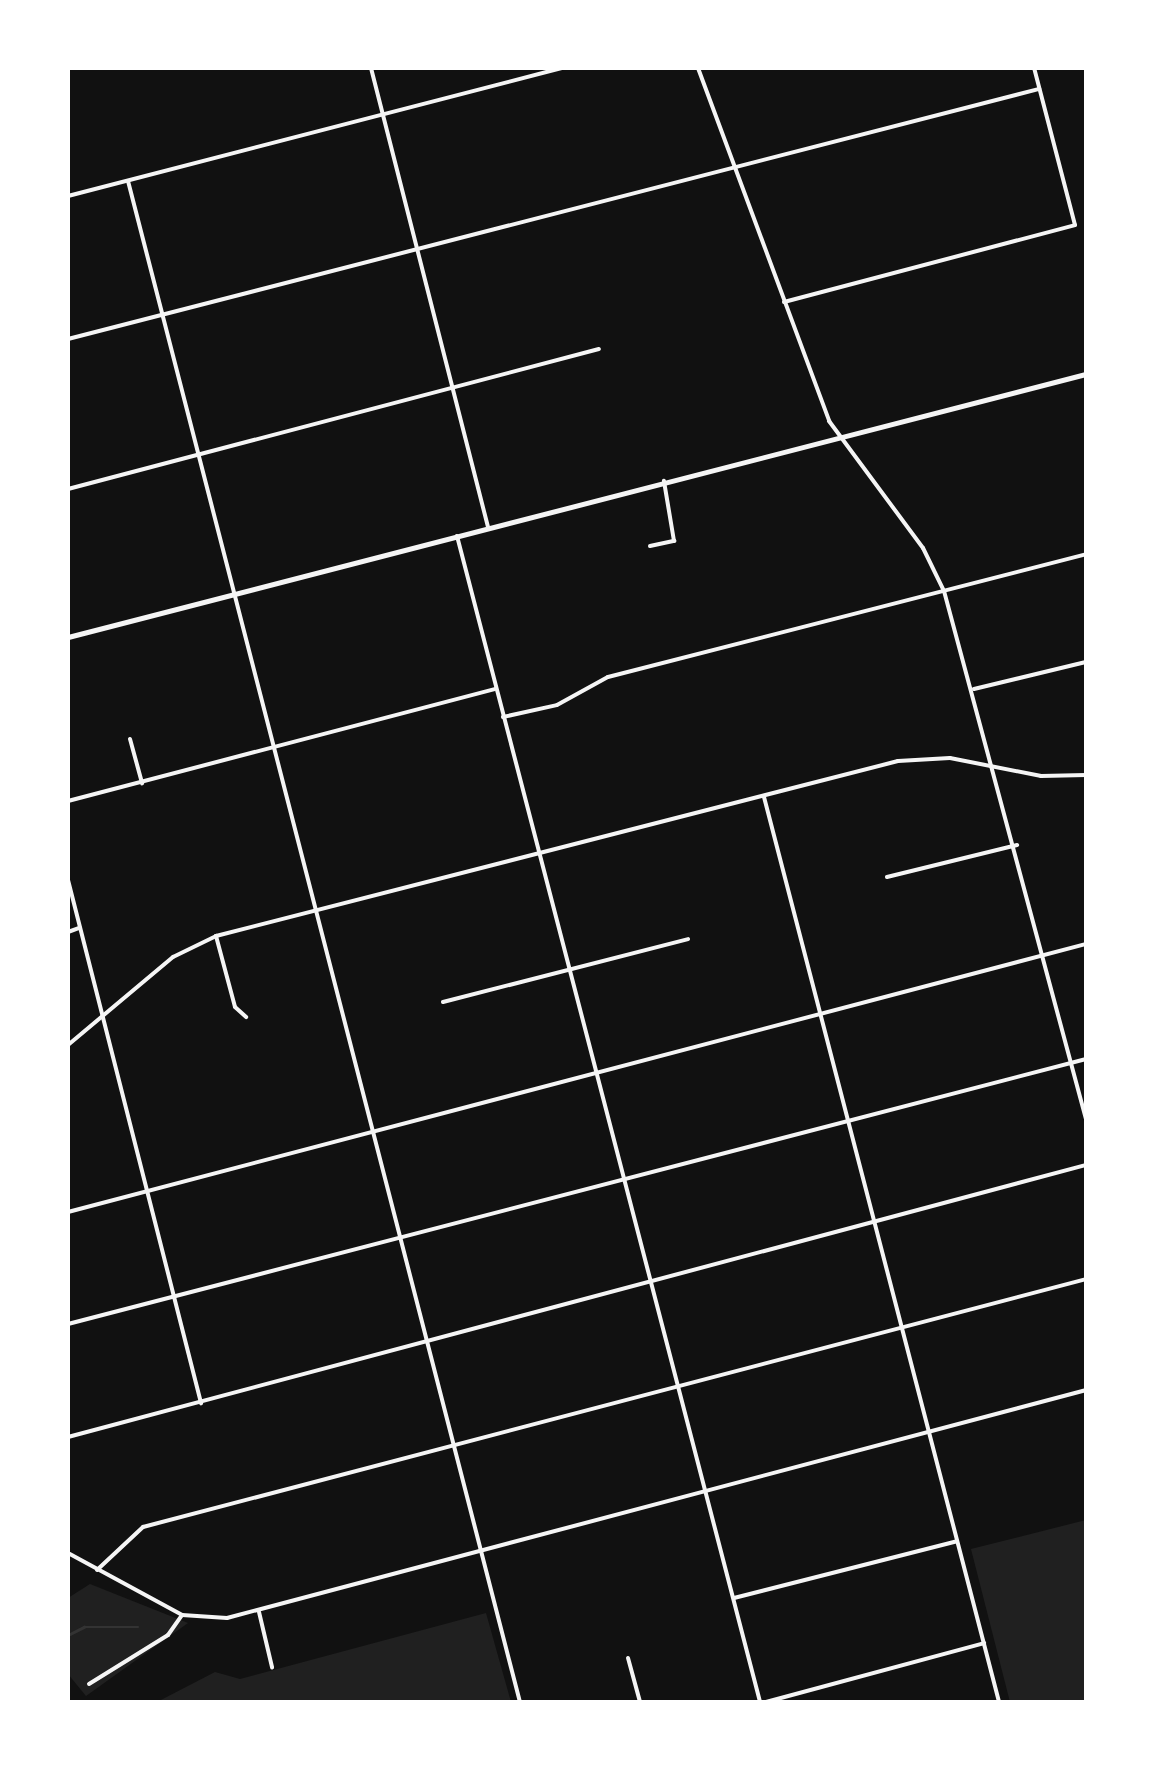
<!DOCTYPE html>
<style>
body{margin:0}
#map{position:relative;width:1154px;height:1770px;overflow:hidden;background:#111;font-family:"Noto Serif",serif}
div>[style]{position:absolute}
[style*='--x']{left:calc(var(--x)*1px);top:calc(var(--y)*1px);width:calc(var(--w)*1px);rotate:calc(var(--a)*1deg)}
.green>*{inset:0;background:#202020}
.stream>*{height:2.5px;margin:-1.25px;padding:0 1.25px;transform-origin:1.25px;border-radius:1.25px;background:#333}
.minor>*{height:4px;margin:-2px;padding:0 2px;transform-origin:2px;border-radius:2px;background:#f5f5f5}
.secondary>*{height:5px;margin:-2.5px;padding:0 2.5px;transform-origin:2.5px;border-radius:2.5px;background:#f5f5f5}
span{translate:-50% -50%;white-space:nowrap;text-align:center;line-height:1.15;-webkit-text-stroke:9px #fff;paint-order:stroke}
.frame{position:absolute;inset:0;border:70px solid #fff;pointer-events:none}
</style>
<div id="map">
<div class="green">
<i style="clip-path:polygon(1086px 1520px,1086px 1702px,1010px 1702px,971px 1549px)"></i>
<i style="clip-path:polygon(90px 1584px,188px 1623px,86px 1696px,68px 1674px,68px 1598px)"></i>
<i style="clip-path:polygon(486px 1613px,511px 1702px,157px 1702px,215px 1672px,240px 1679px)"></i>
</div>
<div class="stream">
<i style="--x:68;--y:1635;--w:18;--a:-27"></i>
<i style="--x:84;--y:1627;--w:54;--a:0"></i>
</div>
<div class="minor">
<i style="--x:371;--y:68;--w:474;--a:75.7"></i>
<i style="--x:698;--y:68;--w:377;--a:69.6"></i>
<i style="--x:829;--y:421;--w:158;--a:53.5"></i>
<i style="--x:923;--y:548;--w:48;--a:64"></i>
<i style="--x:944;--y:591;--w:547;--a:74.95"></i>
<i style="--x:128;--y:181;--w:1571;--a:75.55"></i>
<i style="--x:68;--y:196;--w:510;--a:-14.53"></i>
<i style="--x:784;--y:302;--w:301;--a:-14.8"></i>
<i style="--x:1075;--y:225;--w:162;--a:-104.6"></i>
<i style="--x:68;--y:339;--w:1003;--a:-14.44"></i>
<i style="--x:68;--y:489;--w:549;--a:-14.77"></i>
<i style="--x:457;--y:536;--w:1205;--a:75.43"></i>
<i style="--x:650;--y:546;--w:25;--a:-12"></i>
<i style="--x:674;--y:541;--w:61;--a:-99.5"></i>
<i style="--x:974;--y:689;--w:115;--a:-13.6"></i>
<i style="--x:503;--y:717;--w:55;--a:-12.5"></i>
<i style="--x:557;--y:705;--w:58;--a:-28.8"></i>
<i style="--x:608;--y:677;--w:494;--a:-14.4"></i>
<i style="--x:130;--y:739;--w:46;--a:74.7"></i>
<i style="--x:764;--y:797;--w:935;--a:75.44"></i>
<i style="--x:68;--y:801;--w:441;--a:-14.7"></i>
<i style="--x:887;--y:877;--w:134;--a:-13.8"></i>
<i style="--x:68;--y:880;--w:540;--a:75.73"></i>
<i style="--x:68;--y:932;--w:12;--a:-20"></i>
<i style="--x:216;--y:936;--w:73;--a:75"></i>
<i style="--x:235;--y:1007;--w:15;--a:42"></i>
<i style="--x:443;--y:1002;--w:253;--a:-14.4"></i>
<i style="--x:68;--y:1045;--w:137;--a:-40"></i>
<i style="--x:173;--y:957;--w:48;--a:-26"></i>
<i style="--x:216;--y:936;--w:704;--a:-14.39"></i>
<i style="--x:898;--y:761;--w:52;--a:-3.3"></i>
<i style="--x:950;--y:758;--w:93;--a:11.2"></i>
<i style="--x:1041;--y:776;--w:45;--a:-1.3"></i>
<i style="--x:68;--y:1212;--w:1053;--a:-14.75"></i>
<i style="--x:68;--y:1324;--w:1052;--a:-14.59"></i>
<i style="--x:68;--y:1437;--w:1054;--a:-14.96"></i>
<i style="--x:68;--y:1553;--w:130;--a:28.5"></i>
<i style="--x:182;--y:1615;--w:45;--a:3.8"></i>
<i style="--x:227;--y:1618;--w:889;--a:-14.86"></i>
<i style="--x:97;--y:1570;--w:63;--a:-43.1"></i>
<i style="--x:143;--y:1527;--w:975;--a:-14.73"></i>
<i style="--x:734;--y:1598;--w:230;--a:-14.3"></i>
<i style="--x:259;--y:1612;--w:57;--a:76.7"></i>
<i style="--x:628;--y:1658;--w:46;--a:74.7"></i>
<i style="--x:89;--y:1684;--w:93;--a:-31.8"></i>
<i style="--x:168;--y:1635;--w:24;--a:-55"></i>
<i style="--x:766;--y:1702;--w:226;--a:-15.1"></i>
</div>
<div class="secondary">
<i style="--x:68;--y:637;--w:1051;--a:-14.49"></i>
</div>
<div class="frame"></div>
</div>
